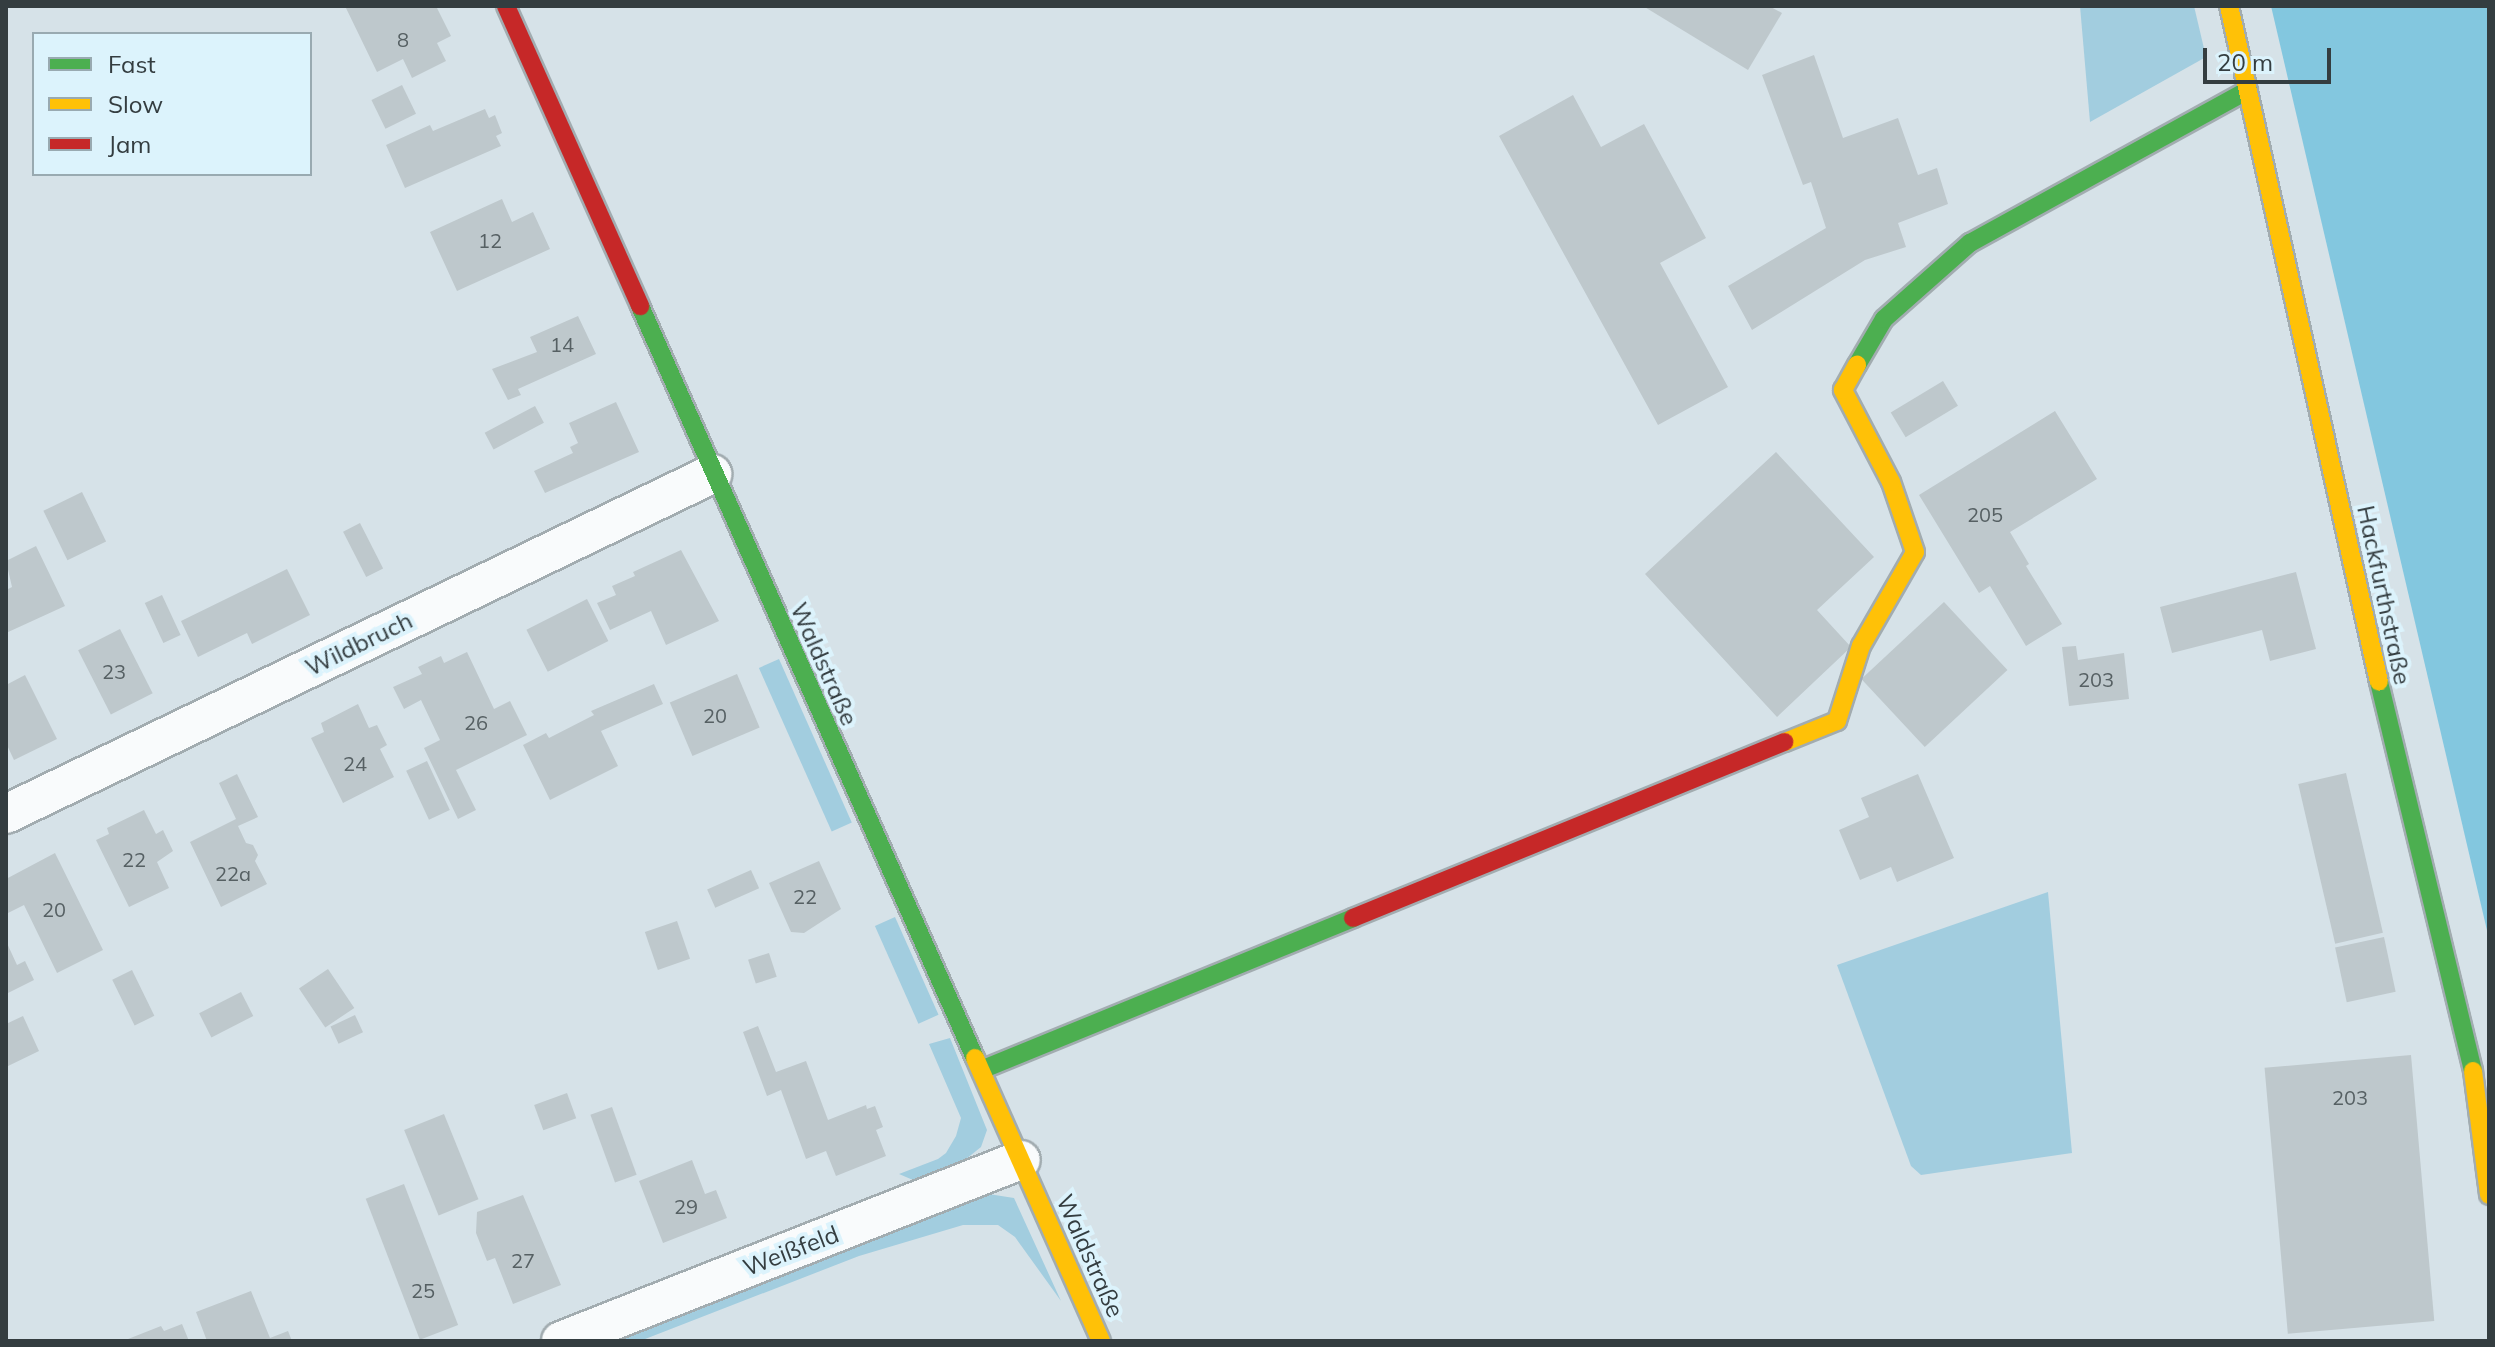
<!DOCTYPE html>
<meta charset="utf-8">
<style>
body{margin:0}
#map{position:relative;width:2495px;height:1347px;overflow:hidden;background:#d6e2e8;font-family:Mulish,sans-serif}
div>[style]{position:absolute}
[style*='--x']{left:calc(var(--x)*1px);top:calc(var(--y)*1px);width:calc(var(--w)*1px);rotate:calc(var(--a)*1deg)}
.green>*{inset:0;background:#a2cddf;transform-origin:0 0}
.forest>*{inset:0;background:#83c7df}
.building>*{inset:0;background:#bec8cc;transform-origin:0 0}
.roads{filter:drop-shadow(2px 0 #a2acb0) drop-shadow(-2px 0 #a2acb0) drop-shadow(0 2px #a2acb0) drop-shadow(0 -2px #a2acb0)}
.street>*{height:38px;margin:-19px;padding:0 19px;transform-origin:19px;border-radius:19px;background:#f9fbfc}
.fast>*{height:18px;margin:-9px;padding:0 9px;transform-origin:9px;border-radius:9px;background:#4caf50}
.slow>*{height:18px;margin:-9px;padding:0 9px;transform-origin:9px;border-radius:9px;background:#ffc107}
.jam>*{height:18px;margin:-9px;padding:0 9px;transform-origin:9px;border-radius:9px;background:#c62828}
span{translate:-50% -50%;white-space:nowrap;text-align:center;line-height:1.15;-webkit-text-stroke:8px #dcf3fc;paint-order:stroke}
.number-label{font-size:20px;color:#566063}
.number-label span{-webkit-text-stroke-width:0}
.street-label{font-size:24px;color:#343d40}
.frame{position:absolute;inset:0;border:8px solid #343d40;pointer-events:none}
.legend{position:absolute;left:32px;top:32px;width:280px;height:144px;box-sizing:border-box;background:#dcf3fc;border:2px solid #99aab1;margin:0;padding:10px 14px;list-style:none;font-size:24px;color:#343d40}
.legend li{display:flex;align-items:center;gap:16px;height:40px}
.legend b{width:40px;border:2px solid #99aab1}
.scale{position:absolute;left:2203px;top:48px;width:128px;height:36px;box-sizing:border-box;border:4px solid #343d40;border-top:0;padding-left:10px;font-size:24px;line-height:28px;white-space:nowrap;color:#343d40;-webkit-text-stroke:6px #dcf3fc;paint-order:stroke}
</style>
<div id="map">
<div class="green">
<i style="clip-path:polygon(2080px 6px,2194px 6px,2206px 57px,2090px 122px)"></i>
<i style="left:779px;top:659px;width:179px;height:22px;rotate:66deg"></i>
<i style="clip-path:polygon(2048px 892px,2072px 1153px,1921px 1175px,1911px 1166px,1837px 965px)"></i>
<i style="left:895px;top:917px;width:107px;height:22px;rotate:66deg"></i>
<i style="clip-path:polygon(950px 1038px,987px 1130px,981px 1147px,956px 1167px,923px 1181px,913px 1180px,899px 1174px,938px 1159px,946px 1153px,956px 1136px,961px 1118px,929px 1044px)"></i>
<i style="clip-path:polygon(982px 1193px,1014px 1198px,1061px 1301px,1015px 1237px,998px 1225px,963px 1225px,859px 1256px,640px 1341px,602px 1341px)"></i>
</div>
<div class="forest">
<i style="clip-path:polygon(2271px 6px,2489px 6px,2489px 939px)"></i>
</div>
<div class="building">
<i style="clip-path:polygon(345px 6px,436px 6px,451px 36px,437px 43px,446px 61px,412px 78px,403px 59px,377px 72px)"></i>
<i style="clip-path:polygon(1643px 6px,1769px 6px,1782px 13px,1748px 70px)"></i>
<i style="clip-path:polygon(1814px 55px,1843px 138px,1898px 118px,1918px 175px,1937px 168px,1948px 204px,1898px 223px,1906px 247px,1865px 260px,1752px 330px,1728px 286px,1826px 228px,1811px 182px,1803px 185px,1762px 75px)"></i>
<i style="left:402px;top:85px;width:32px;height:34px;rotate:64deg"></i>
<i style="clip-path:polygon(1573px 95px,1601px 147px,1644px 124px,1706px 238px,1660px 263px,1728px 387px,1658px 425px,1499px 136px)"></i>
<i style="clip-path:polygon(485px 109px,489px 118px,495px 115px,502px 133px,496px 136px,501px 146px,405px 188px,386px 145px,430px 125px,433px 131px)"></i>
<i style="clip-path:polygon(502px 199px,512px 222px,533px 212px,550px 249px,457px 291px,430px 232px)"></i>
<i style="clip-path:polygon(578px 316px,596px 354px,518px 389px,521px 395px,508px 400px,492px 369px,537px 352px,530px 337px)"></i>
<i style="left:1943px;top:381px;width:29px;height:61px;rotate:59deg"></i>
<i style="clip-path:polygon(616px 402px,639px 452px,545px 493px,534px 471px,573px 453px,570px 447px,578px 443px,569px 423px)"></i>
<i style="left:535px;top:406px;width:19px;height:57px;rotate:62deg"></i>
<i style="clip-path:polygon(2055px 411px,2097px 479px,2010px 532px,2029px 564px,2026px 566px,2062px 624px,2026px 646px,1990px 586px,1979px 593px,1919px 495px)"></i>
<i style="clip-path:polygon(1776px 452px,1874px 557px,1817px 610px,1851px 647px,1777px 717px,1645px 574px)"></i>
<i style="left:82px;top:492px;width:55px;height:43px;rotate:64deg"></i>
<i style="left:360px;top:523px;width:51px;height:19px;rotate:63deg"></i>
<i style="clip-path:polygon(36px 546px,65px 606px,6px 633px,6px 584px,8px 589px,12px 587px,6px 561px)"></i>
<i style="clip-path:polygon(681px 550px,719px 621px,666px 645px,651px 611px,610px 630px,597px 603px,616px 595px,612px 586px,635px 576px,633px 572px)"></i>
<i style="clip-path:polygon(287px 569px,310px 615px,252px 644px,247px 633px,198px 657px,181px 621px)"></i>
<i style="clip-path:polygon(2296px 572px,2316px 649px,2270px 661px,2262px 630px,2172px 653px,2160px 607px)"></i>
<i style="left:162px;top:595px;width:44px;height:19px;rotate:65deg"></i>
<i style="left:587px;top:599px;width:47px;height:68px;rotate:63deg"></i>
<i style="left:1944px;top:602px;width:93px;height:113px;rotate:47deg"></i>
<i style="left:120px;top:629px;width:72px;height:47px;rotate:63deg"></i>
<i style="clip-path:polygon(2076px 646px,2078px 660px,2124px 653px,2129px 699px,2069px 706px,2062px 647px)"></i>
<i style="clip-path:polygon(467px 652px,494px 709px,510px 701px,527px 735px,456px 770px,476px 810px,458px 819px,424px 748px,440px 740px,421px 700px,404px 709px,393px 687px,422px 674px,418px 667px,441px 656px,444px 663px)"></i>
<i style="left:737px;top:674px;width:58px;height:73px;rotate:67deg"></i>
<i style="clip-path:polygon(25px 675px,57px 739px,14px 760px,6px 743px,6px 685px)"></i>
<i style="clip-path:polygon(654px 684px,663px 704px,601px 731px,618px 766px,550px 800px,523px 745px,546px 733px,549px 738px,594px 715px,591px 711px)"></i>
<i style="clip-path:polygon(358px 704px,369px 728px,377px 725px,387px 745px,380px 749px,394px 777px,343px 803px,311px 738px,324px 732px,321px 723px)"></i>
<i style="left:427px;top:761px;width:54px;height:23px;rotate:65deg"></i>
<i style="left:2346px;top:773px;width:164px;height:49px;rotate:77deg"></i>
<i style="clip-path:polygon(237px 774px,258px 817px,238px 826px,246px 843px,253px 845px,258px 855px,255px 861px,267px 884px,221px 907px,190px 842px,236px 819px,219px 783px)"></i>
<i style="clip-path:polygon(1918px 774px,1954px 858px,1897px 882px,1891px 867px,1860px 880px,1839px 830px,1869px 817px,1861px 798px)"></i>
<i style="clip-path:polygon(144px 810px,156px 834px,163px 830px,173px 851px,157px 862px,169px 888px,129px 907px,96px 840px,109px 834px,107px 828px)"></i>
<i style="clip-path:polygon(55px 853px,103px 950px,57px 973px,24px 905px,6px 914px,6px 879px)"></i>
<i style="clip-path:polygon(819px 861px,841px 909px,804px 933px,791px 932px,769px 883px)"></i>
<i style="left:751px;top:870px;width:20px;height:48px;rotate:66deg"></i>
<i style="left:677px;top:921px;width:40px;height:34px;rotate:71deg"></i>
<i style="left:2384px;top:937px;width:56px;height:50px;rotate:78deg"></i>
<i style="clip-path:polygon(6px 941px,17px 965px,25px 961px,34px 980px,6px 994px)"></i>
<i style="left:769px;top:953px;width:25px;height:22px;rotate:72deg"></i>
<i style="left:328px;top:969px;width:47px;height:35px;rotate:56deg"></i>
<i style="left:132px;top:970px;width:51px;height:22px;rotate:64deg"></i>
<i style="left:241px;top:992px;width:27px;height:47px;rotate:63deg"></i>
<i style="left:355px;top:1015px;width:19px;height:27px;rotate:65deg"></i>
<i style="clip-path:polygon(23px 1016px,39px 1051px,6px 1067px,6px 1024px)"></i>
<i style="clip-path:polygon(758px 1026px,776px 1072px,806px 1061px,828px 1120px,866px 1105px,867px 1109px,875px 1106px,883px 1127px,876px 1130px,886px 1156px,836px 1176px,826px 1151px,806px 1159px,781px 1090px,767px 1096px,743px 1032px)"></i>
<i style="left:2411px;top:1055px;width:267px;height:147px;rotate:85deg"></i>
<i style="left:567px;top:1093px;width:27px;height:35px;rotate:70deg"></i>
<i style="left:612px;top:1107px;width:72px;height:23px;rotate:70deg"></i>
<i style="left:444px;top:1114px;width:92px;height:43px;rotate:68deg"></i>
<i style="clip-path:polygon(692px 1160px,705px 1194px,716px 1190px,727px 1218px,663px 1243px,639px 1181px)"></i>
<i style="left:404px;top:1184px;width:151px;height:41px;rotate:69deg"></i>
<i style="clip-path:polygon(523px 1195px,561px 1285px,513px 1304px,495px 1258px,487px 1261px,476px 1233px,477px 1212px)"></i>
<i style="clip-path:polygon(251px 1291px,270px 1338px,288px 1331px,292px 1341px,207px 1341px,196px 1312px)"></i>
<i style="clip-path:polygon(182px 1324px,189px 1341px,123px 1341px,161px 1326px,164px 1331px)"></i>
</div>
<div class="roads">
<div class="street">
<i style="--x:6;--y:814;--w:784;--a:-25.71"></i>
<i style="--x:561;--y:1341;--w:494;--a:-21.5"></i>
</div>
<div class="fast">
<i style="--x:640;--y:306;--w:823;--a:65.99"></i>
<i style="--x:1857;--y:365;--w:53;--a:-59.6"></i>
<i style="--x:1884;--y:319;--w:115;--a:-41.5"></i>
<i style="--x:1970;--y:243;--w:317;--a:-28.8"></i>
<i style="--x:2379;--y:682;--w:400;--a:76.4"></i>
<i style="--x:981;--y:1070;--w:402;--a:-22.2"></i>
</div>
<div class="slow">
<i style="--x:2229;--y:6;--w:692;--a:77.49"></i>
<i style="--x:1785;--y:742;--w:56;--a:-22"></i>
<i style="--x:1837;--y:721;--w:79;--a:-72.3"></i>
<i style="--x:1861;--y:646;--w:108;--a:-60.1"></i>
<i style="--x:1915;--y:552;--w:74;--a:-108.9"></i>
<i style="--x:1891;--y:482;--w:104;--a:-117.6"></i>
<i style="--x:1843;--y:390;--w:29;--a:-61"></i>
<i style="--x:975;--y:1058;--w:310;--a:66"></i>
<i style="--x:2473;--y:1071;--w:125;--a:82.6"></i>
</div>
<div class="jam">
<i style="--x:506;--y:6;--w:329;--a:65.9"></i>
<i style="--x:1353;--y:918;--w:466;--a:-22.2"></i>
</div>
</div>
<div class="number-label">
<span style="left:403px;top:39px">8</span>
<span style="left:490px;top:240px">12</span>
<span style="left:562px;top:344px">14</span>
<span style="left:1985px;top:514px">205</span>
<span style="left:114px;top:671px">23</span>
<span style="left:2096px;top:679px">203</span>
<span style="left:715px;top:715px">20</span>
<span style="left:476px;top:722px">26</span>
<span style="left:355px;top:763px">24</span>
<span style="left:134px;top:859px">22</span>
<span style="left:233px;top:873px">22a</span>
<span style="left:805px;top:896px">22</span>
<span style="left:54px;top:909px">20</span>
<span style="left:2350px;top:1097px">203</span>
<span style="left:686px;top:1206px">29</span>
<span style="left:523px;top:1260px">27</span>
<span style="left:423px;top:1290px">25</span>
</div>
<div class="street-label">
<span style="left:2384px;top:595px;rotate:78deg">Hackfurthstraße</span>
<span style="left:359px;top:644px;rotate:-26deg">Wildbruch</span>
<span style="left:824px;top:664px;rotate:66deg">Waldstraße</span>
<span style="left:791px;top:1251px;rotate:-21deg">Weißfeld</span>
<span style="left:1090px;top:1256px;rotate:66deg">Waldstraße</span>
</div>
<div class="frame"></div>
<ul class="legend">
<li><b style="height:10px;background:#4caf50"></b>Fast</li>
<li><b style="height:10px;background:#ffc107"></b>Slow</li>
<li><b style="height:10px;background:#c62828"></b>Jam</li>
</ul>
<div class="scale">20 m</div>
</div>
